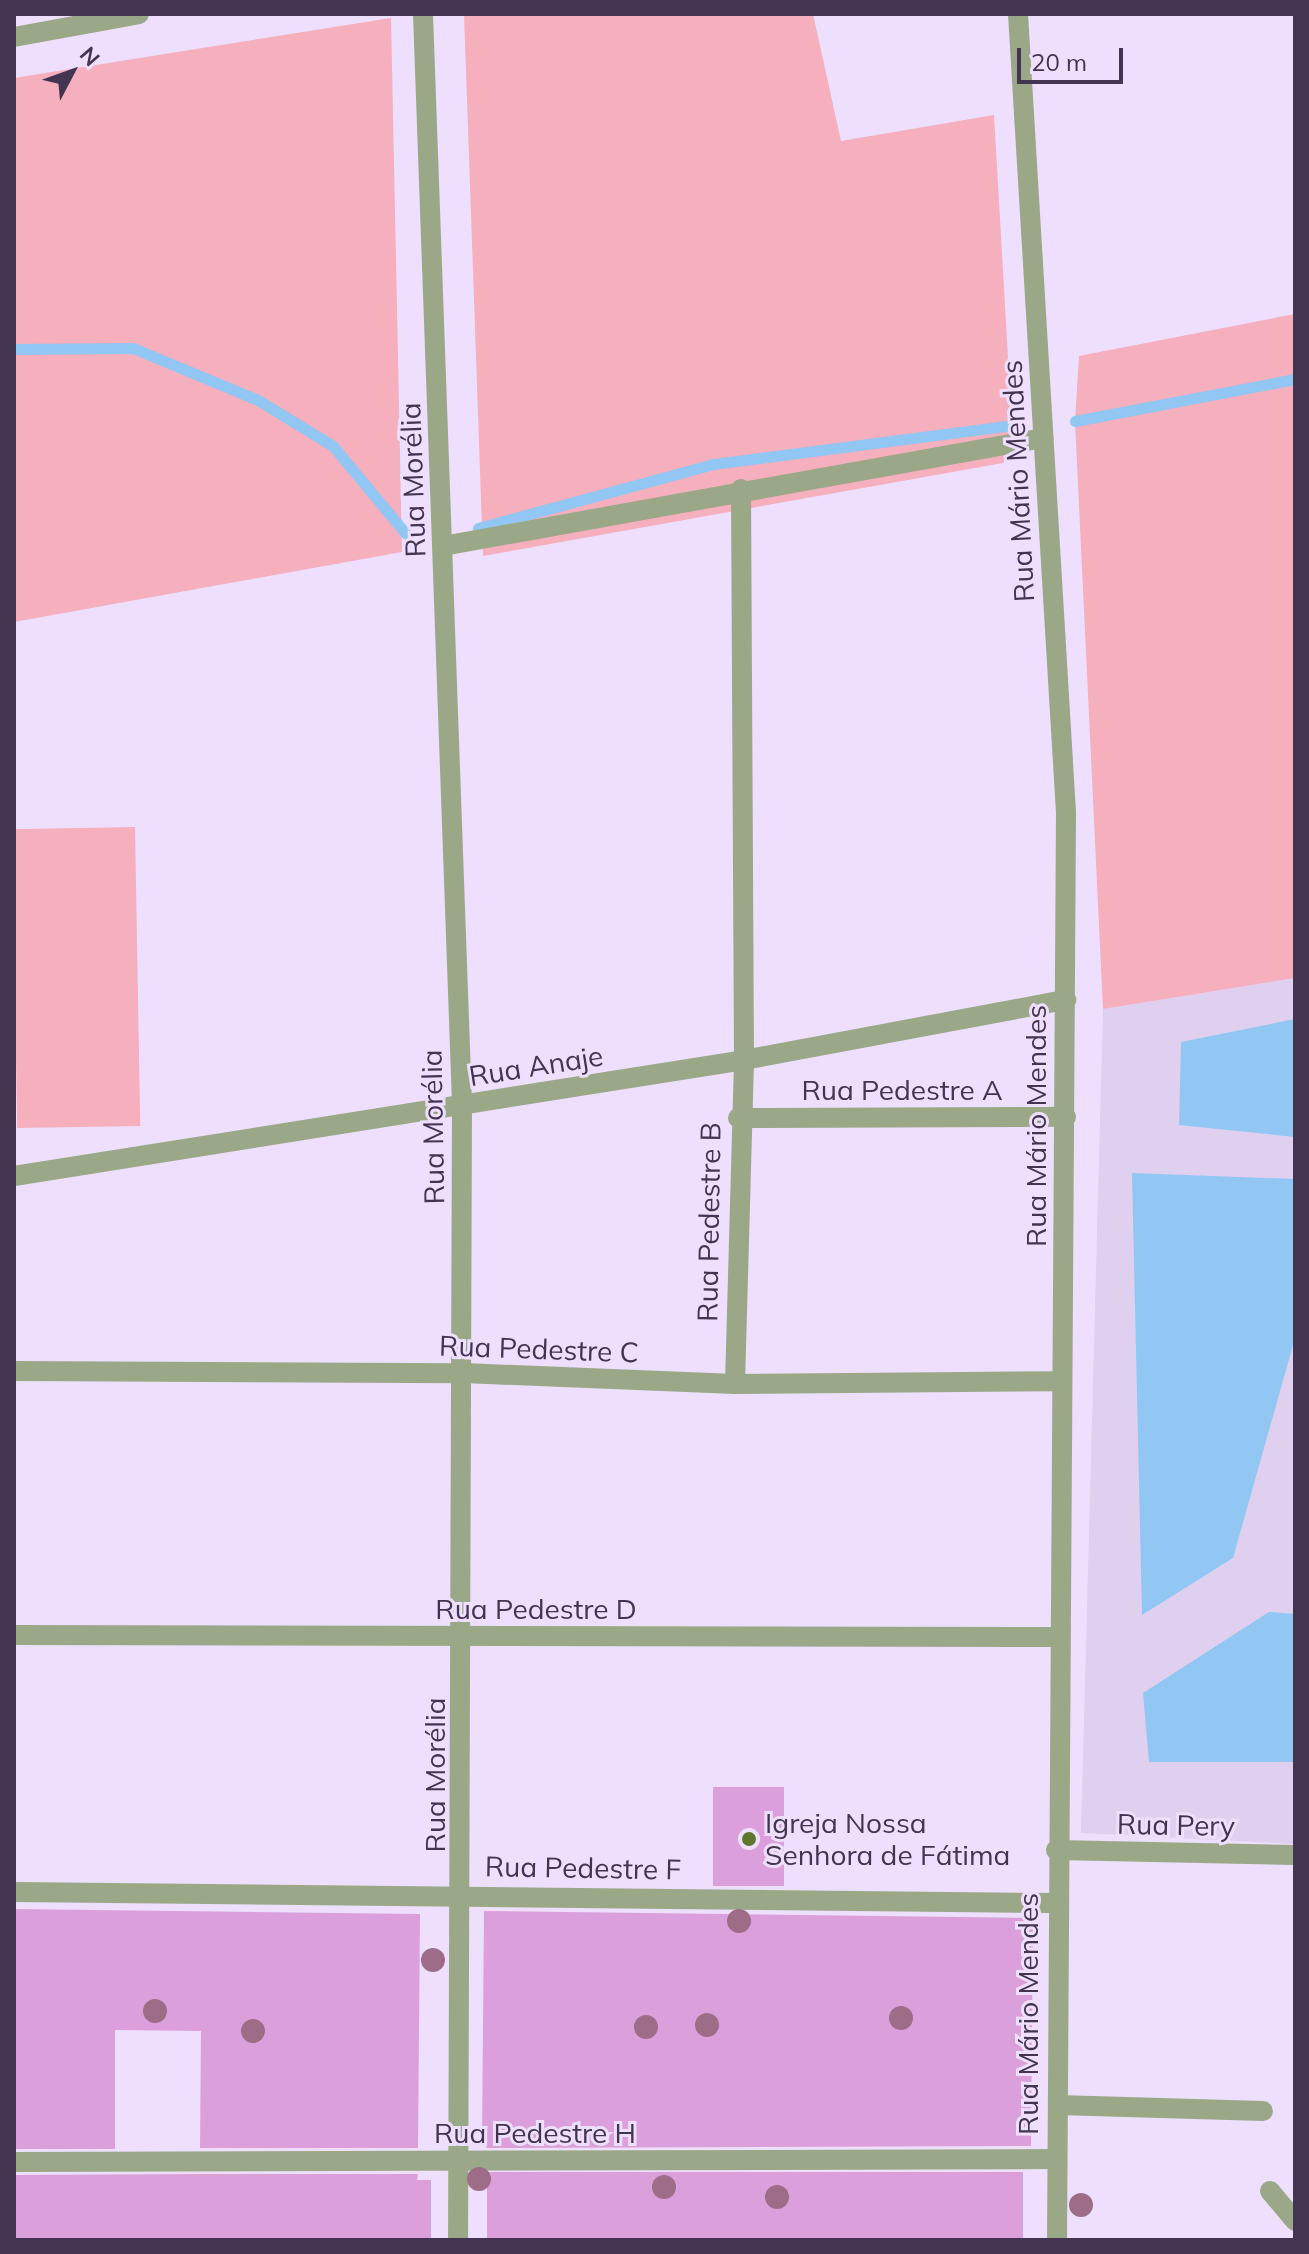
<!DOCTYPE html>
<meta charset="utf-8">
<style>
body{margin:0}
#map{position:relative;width:1309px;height:2254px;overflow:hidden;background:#eddffd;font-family:Mulish,sans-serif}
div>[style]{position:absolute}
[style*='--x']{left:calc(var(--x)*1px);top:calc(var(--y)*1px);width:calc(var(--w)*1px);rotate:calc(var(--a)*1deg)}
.built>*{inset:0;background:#dfd0f0}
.green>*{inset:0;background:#f5afbd;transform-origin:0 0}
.water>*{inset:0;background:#92c6f3}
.stream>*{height:11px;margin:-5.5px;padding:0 5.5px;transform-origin:5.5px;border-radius:5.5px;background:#92c6f3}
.building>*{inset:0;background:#dba0db;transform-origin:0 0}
.street>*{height:20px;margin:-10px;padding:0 10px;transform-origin:10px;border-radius:10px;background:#9aa887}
.trees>*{width:24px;height:24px;margin:-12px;border-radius:50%;background:#9d6d88}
.dots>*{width:22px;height:22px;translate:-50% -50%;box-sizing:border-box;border:4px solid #eddffd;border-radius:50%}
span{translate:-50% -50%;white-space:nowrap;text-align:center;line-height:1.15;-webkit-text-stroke:6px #eddffd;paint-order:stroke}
.street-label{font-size:28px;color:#433452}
.poi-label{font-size:28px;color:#433452}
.left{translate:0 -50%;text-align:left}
.frame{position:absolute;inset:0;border:16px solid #433452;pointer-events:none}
.north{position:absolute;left:32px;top:32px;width:80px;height:80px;-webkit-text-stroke:6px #eddffd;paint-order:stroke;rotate:49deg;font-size:22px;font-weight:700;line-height:32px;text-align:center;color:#433452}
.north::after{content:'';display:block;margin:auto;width:28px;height:36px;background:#433452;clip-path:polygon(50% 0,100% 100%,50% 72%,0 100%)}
.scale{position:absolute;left:1017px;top:48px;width:106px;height:36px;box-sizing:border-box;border:4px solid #433452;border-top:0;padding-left:10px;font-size:24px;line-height:28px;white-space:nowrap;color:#433452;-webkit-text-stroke:6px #eddffd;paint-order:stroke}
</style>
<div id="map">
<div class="built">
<i style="clip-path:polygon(1295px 978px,1295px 1844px,1081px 1833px,1103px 1009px)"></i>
</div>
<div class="green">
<i style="clip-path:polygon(464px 14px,813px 14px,841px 141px,994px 115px,1014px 461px,483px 556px)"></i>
<i style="clip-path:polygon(391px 18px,402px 552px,14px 622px,14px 78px)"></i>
<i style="clip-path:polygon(1295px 314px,1295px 978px,1103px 1009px,1075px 421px,1079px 356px)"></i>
<i style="left:135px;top:827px;width:299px;height:123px;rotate:89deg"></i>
</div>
<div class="water">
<i style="clip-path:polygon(1295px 1019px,1295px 1137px,1179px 1125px,1181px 1042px)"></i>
<i style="clip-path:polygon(1132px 1173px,1295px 1179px,1295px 1338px,1233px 1558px,1142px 1615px)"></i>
<i style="clip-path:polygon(1269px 1612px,1295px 1614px,1295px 1762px,1149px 1762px,1143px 1693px)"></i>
</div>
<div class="stream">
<i style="--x:14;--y:349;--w:119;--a:-0.5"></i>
<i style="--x:133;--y:348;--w:135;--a:22.6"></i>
<i style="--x:258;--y:400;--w:88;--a:31.5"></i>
<i style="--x:333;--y:446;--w:114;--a:50.3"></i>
<i style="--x:1075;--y:421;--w:224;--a:-10.8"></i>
<i style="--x:478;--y:528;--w:244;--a:-15.2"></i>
<i style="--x:713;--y:464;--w:302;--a:-7.4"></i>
</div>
<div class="building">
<i style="left:713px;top:1787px;width:71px;height:99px"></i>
<i style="clip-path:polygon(14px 1909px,420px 1914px,418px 2148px,200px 2148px,201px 2031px,115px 2030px,115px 2149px,14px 2149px)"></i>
<i style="clip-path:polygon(484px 1911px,1033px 1918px,1031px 2146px,487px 2148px,482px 2141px)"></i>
<i style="left:1023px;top:2172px;width:68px;height:536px;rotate:90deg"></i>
<i style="clip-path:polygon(200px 2174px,418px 2174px,417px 2180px,431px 2180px,431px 2240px,14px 2240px,14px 2175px)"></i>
</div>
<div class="street">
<i style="--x:423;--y:14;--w:1093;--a:87.95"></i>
<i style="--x:462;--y:1106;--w:1134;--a:90.2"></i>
<i style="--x:1018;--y:14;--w:799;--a:86.56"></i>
<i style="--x:1066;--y:812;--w:1428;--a:90.36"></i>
<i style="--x:14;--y:37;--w:127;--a:-10.4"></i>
<i style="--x:443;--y:546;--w:610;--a:-10.2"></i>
<i style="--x:738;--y:1118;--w:328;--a:-0.2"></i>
<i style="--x:14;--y:1176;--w:739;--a:-9.03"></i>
<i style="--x:744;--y:1060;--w:328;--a:-10.6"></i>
<i style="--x:14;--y:1371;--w:449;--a:0.3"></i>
<i style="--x:463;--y:1373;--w:272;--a:2.3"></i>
<i style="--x:735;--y:1384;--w:327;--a:-0.5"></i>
<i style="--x:735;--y:1384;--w:324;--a:-88.4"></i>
<i style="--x:744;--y:1060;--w:571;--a:-90.3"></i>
<i style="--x:14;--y:1635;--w:1044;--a:0.11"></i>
<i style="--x:1056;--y:1850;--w:239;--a:1.2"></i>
<i style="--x:14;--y:1892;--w:1041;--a:0.61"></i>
<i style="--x:1058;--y:2105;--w:205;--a:1.7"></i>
<i style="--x:14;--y:2162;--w:1043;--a:-0.16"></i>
<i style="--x:1270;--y:2191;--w:39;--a:50"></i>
</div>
<div class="trees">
<i style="left:739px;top:1921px"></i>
<i style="left:433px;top:1960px"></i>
<i style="left:155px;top:2011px"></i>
<i style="left:901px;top:2018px"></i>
<i style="left:707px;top:2025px"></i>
<i style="left:646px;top:2027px"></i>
<i style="left:253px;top:2031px"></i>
<i style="left:479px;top:2179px"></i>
<i style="left:664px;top:2187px"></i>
<i style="left:777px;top:2197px"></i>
<i style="left:1081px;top:2205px"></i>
</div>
<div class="dots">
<i style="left:749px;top:1839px;background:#5d782c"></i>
</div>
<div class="street-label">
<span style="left:413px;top:480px;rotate:-92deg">Rua Morélia</span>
<span style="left:1018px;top:481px;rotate:-93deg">Rua Mário Mendes</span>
<span style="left:536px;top:1066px;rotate:-9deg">Rua Anaje</span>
<span style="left:902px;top:1090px">Rua Pedestre A</span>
<span style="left:1036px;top:1126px;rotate:-90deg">Rua Mário Mendes</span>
<span style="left:433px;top:1127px;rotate:-91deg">Rua Morélia</span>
<span style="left:709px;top:1222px;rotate:-89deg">Rua Pedestre B</span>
<span style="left:539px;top:1349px;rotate:2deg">Rua Pedestre C</span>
<span style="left:536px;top:1609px">Rua Pedestre D</span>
<span style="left:435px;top:1775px;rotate:-90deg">Rua Morélia</span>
<span style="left:1176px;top:1825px;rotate:1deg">Rua Pery</span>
<span style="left:583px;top:1868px;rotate:1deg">Rua Pedestre F</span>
<span style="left:1028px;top:2014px;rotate:-90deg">Rua Mário Mendes</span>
<span style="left:535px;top:2133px">Rua Pedestre H</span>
</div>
<div class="poi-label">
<span class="left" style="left:765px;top:1839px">Igreja Nossa<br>Senhora de Fátima</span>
</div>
<div class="frame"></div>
<div class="north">N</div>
<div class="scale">20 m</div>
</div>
